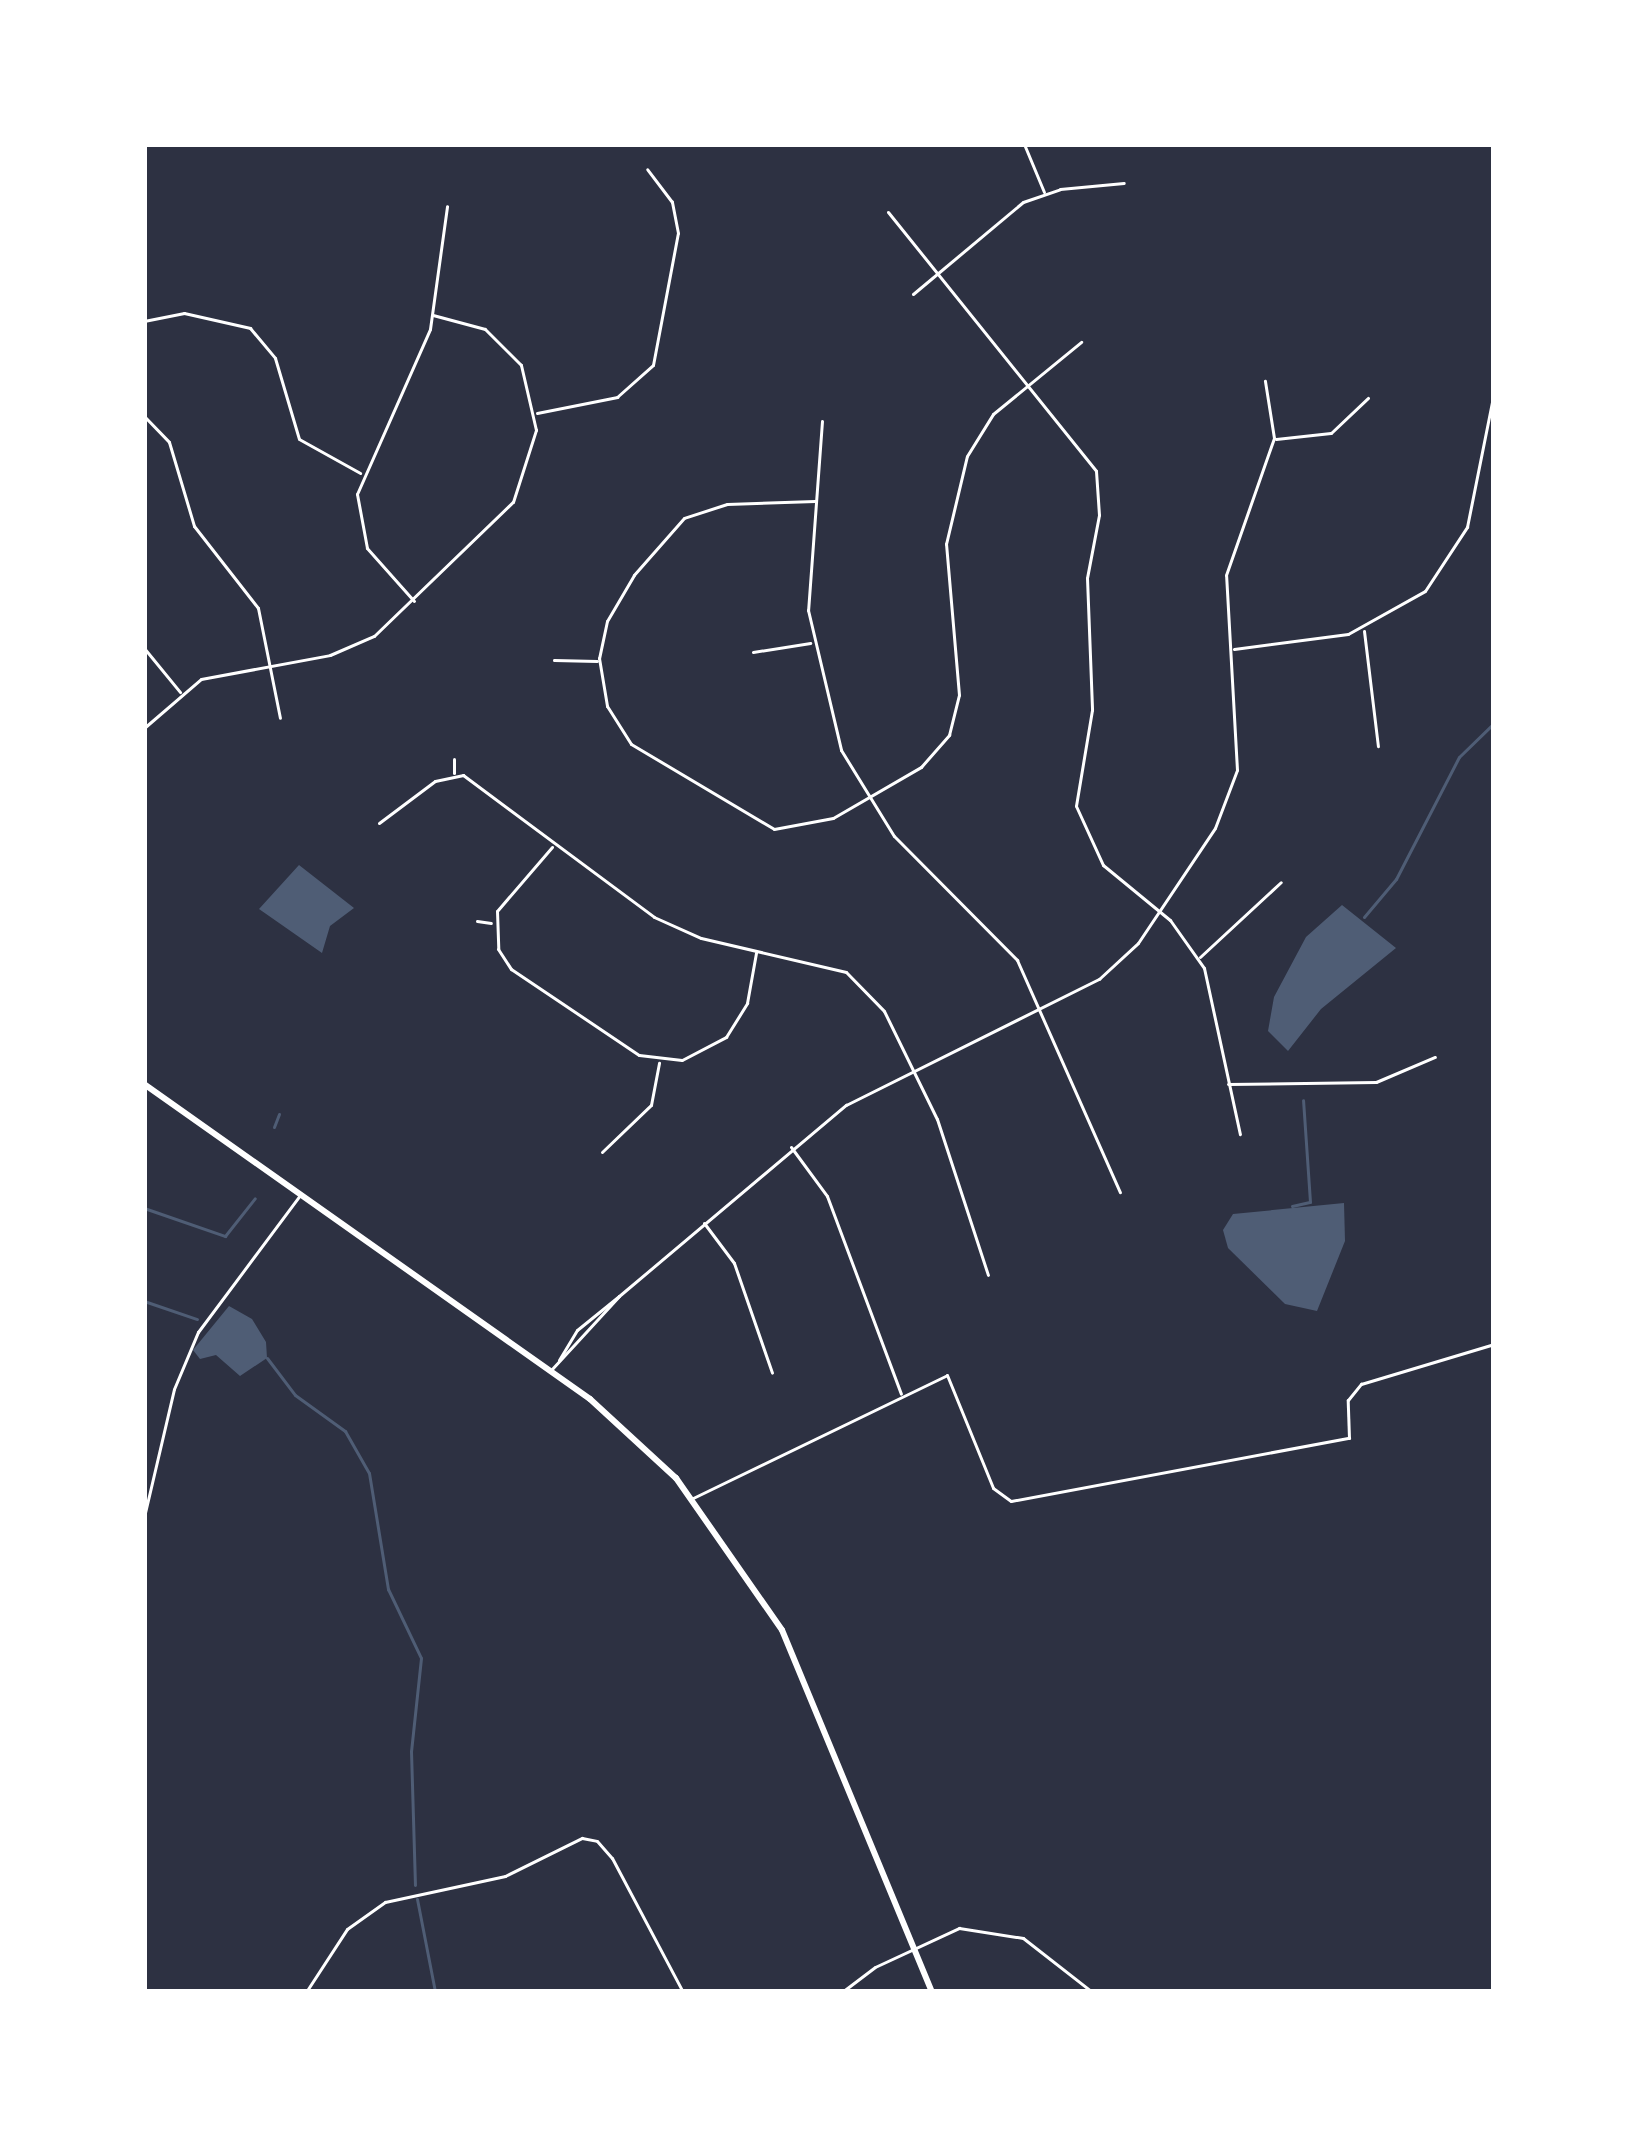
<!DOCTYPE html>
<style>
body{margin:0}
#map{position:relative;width:1638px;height:2136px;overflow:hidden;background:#2d3142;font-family:Commissioner,sans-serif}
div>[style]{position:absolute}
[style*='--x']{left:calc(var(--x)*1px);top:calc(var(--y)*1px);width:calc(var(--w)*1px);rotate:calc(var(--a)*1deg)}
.water>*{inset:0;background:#4f5d75}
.stream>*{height:3px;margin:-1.5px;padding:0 1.5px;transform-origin:1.5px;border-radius:1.5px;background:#4f5d75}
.minor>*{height:3px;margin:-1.5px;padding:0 1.5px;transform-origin:1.5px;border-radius:1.5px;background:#fff}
.primary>*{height:6px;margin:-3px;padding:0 3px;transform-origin:3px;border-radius:3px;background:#fff}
span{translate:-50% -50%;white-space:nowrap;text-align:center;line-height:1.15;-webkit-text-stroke:9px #fff;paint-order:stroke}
.frame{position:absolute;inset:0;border:147px solid #fff;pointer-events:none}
</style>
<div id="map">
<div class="water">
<i style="clip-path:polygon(299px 865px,354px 908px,330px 926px,322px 953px,259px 909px)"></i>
<i style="clip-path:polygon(1342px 905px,1396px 948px,1321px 1009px,1288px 1051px,1268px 1031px,1274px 997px,1306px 937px)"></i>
<i style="clip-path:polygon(1344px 1203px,1345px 1241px,1317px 1311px,1285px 1304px,1228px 1248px,1223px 1230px,1233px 1214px)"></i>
<i style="clip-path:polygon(229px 1306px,252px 1319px,266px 1342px,267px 1358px,240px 1376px,216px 1355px,200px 1359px,193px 1350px)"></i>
</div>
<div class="stream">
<i style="--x:1364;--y:917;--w:50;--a:-49.9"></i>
<i style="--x:1396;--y:879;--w:137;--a:-62.7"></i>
<i style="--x:1459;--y:757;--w:49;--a:-44.2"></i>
<i style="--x:274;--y:1127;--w:14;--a:-69"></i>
<i style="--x:1292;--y:1206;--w:18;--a:-13"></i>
<i style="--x:1310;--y:1202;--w:102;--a:-93.9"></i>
<i style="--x:144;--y:1208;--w:86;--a:19.1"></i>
<i style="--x:225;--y:1236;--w:48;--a:-51.7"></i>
<i style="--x:144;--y:1301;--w:56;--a:18.8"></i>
<i style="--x:267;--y:1358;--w:46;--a:52.9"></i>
<i style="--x:295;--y:1395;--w:62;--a:35.8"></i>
<i style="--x:345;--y:1431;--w:48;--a:60.3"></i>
<i style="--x:369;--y:1473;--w:118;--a:80.7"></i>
<i style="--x:388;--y:1589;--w:76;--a:64.4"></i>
<i style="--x:421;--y:1658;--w:94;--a:96.1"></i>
<i style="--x:411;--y:1751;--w:134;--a:88.3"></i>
<i style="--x:417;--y:1899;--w:95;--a:79"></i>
</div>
<div class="minor">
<i style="--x:1024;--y:144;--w:52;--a:67.4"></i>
<i style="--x:888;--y:212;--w:332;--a:51.2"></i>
<i style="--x:1096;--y:471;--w:44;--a:86.1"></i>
<i style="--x:1099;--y:515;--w:64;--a:100.8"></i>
<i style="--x:1087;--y:578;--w:132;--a:87.8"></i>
<i style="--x:1092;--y:710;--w:97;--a:99.5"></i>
<i style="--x:1076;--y:806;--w:65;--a:65.4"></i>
<i style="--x:1103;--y:865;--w:87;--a:39.4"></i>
<i style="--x:1170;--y:920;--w:59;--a:54.7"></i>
<i style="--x:1204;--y:968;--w:170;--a:77.8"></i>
<i style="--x:913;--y:294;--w:143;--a:-39.9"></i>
<i style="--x:1023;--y:202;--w:39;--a:-19"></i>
<i style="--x:1060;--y:189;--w:64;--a:-5.4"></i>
<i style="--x:144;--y:321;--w:41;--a:-11.3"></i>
<i style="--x:184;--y:313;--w:68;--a:12.8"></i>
<i style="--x:250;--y:328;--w:39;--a:50"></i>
<i style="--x:275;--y:358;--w:84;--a:73.5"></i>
<i style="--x:299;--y:439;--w:70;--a:29.1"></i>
<i style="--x:537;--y:413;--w:82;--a:-11.3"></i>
<i style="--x:617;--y:397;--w:48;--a:-41.6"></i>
<i style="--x:653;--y:365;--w:134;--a:-79.3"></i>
<i style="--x:678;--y:233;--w:32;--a:-101"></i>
<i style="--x:672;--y:202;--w:41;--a:-127.1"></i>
<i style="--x:144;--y:416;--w:36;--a:46"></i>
<i style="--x:169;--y:442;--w:88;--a:73.4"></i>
<i style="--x:194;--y:526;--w:104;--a:52"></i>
<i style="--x:258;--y:608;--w:112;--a:78.7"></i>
<i style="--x:822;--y:421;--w:190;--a:94.2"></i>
<i style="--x:808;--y:610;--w:144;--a:76.7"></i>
<i style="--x:841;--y:750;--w:101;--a:58.4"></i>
<i style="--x:894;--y:836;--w:175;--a:45.2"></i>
<i style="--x:1017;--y:960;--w:254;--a:66.1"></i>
<i style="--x:1276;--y:439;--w:55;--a:-6.2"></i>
<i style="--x:1331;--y:433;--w:51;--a:-43.4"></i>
<i style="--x:815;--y:501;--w:88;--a:178"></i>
<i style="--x:727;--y:504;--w:45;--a:162"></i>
<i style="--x:684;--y:518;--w:76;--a:131.3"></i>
<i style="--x:634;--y:575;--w:53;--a:120.4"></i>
<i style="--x:607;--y:621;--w:38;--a:102"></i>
<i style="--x:599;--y:658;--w:49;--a:80.5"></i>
<i style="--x:607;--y:706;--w:45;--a:57.7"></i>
<i style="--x:631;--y:744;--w:166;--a:30.7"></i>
<i style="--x:774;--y:829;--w:60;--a:-10.6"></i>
<i style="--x:833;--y:818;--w:102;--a:-30.1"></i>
<i style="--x:921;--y:767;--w:43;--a:-48.8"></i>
<i style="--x:949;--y:735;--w:41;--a:-76"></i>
<i style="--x:959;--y:695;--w:152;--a:-94.9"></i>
<i style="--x:946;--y:544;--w:90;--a:-76.6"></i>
<i style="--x:967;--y:456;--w:49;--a:-58.2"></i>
<i style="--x:993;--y:414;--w:114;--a:-39.3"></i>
<i style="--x:414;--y:601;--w:71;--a:-131.6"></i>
<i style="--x:367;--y:548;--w:55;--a:-100.5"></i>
<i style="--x:357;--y:494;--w:180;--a:-66.1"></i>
<i style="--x:430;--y:329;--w:124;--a:-82.1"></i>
<i style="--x:1364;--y:631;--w:116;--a:83.1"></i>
<i style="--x:144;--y:648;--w:57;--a:50.7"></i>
<i style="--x:1234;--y:649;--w:115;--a:-7.5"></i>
<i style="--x:1348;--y:634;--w:88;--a:-29.2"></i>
<i style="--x:1425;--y:591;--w:77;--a:-56.7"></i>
<i style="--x:1467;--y:527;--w:138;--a:-78.7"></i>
<i style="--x:753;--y:652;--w:58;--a:-9"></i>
<i style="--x:554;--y:660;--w:43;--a:1.3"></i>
<i style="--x:144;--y:728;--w:75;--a:-40.7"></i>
<i style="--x:201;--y:679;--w:131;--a:-10.5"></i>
<i style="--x:330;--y:655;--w:48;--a:-23.4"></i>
<i style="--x:374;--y:636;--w:193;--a:-44"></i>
<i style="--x:513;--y:502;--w:76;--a:-72.3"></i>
<i style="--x:536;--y:430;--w:67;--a:-103"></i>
<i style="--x:521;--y:365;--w:51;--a:-135"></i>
<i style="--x:485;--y:329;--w:54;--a:-164.9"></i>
<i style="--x:454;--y:773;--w:14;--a:-90"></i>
<i style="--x:379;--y:823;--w:70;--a:-36.9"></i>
<i style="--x:435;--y:781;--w:29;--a:-12"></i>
<i style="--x:463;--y:775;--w:238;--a:36.6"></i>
<i style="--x:654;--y:917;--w:51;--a:24.1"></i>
<i style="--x:701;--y:938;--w:149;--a:13.2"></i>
<i style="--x:846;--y:972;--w:54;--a:45.7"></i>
<i style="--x:884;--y:1011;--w:120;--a:63.9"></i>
<i style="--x:937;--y:1119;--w:164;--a:71.9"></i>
<i style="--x:552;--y:847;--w:84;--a:130.7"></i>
<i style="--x:497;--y:911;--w:38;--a:88"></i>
<i style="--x:498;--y:949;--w:24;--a:57"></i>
<i style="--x:511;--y:969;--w:154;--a:33.9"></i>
<i style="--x:639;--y:1055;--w:43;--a:6.6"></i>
<i style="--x:682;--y:1060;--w:50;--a:-27.6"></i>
<i style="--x:726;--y:1037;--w:40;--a:-58"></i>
<i style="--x:747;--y:1003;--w:51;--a:-79.8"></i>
<i style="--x:477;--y:921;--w:14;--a:8"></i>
<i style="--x:1200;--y:957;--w:110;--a:-42.8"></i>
<i style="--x:1228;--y:1084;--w:148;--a:-0.8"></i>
<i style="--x:1376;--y:1082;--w:64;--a:-23"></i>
<i style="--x:791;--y:1147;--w:61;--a:53.7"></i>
<i style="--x:827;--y:1196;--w:211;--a:69.5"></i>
<i style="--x:602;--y:1152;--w:68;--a:-43.8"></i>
<i style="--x:651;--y:1105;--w:43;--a:-79.2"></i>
<i style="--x:704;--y:1223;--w:50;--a:53.1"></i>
<i style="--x:734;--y:1263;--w:116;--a:70.9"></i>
<i style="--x:619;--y:1296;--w:297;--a:-40.1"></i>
<i style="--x:846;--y:1105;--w:283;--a:-26.5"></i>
<i style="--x:1099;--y:979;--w:53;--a:-42.7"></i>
<i style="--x:1138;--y:943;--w:138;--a:-56.2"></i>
<i style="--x:1215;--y:828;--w:62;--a:-69.2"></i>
<i style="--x:1237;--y:770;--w:195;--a:-93.2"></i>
<i style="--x:1226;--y:575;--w:145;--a:-70.7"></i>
<i style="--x:1274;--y:438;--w:58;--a:-99"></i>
<i style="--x:551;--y:1370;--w:100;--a:-47.4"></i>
<i style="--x:619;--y:1296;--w:54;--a:141"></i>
<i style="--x:577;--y:1330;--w:35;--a:121"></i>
<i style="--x:693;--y:1498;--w:282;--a:-25.8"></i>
<i style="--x:947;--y:1375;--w:122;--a:67.8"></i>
<i style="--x:993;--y:1488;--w:22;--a:36"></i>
<i style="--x:1011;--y:1501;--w:344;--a:-10.6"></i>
<i style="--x:1349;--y:1438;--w:38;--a:-92"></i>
<i style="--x:1348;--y:1400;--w:21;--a:-51"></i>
<i style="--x:1361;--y:1384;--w:139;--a:-16.7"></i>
<i style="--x:144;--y:1517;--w:131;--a:-76.8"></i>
<i style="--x:174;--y:1389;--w:62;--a:-67.2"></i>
<i style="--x:198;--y:1332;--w:171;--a:-53.3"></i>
<i style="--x:306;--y:1992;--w:75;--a:-56.9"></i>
<i style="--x:347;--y:1929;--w:47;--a:-35.4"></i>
<i style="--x:385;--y:1902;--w:123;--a:-12.2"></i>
<i style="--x:505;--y:1876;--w:86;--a:-26.3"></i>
<i style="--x:582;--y:1838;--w:15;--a:11"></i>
<i style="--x:597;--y:1841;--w:23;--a:49"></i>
<i style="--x:612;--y:1858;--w:152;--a:62.1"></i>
<i style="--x:842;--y:1992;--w:41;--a:-37.1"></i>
<i style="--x:875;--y:1967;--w:93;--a:-24.9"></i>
<i style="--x:959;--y:1928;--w:65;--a:8.9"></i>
<i style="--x:1023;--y:1938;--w:88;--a:38"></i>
</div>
<div class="primary">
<i style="--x:144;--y:1084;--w:546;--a:35.23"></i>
<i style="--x:590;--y:1399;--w:117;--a:42.6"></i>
<i style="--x:676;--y:1478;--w:185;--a:55.1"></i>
<i style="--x:782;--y:1630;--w:392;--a:67.5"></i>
</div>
<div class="frame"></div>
</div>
